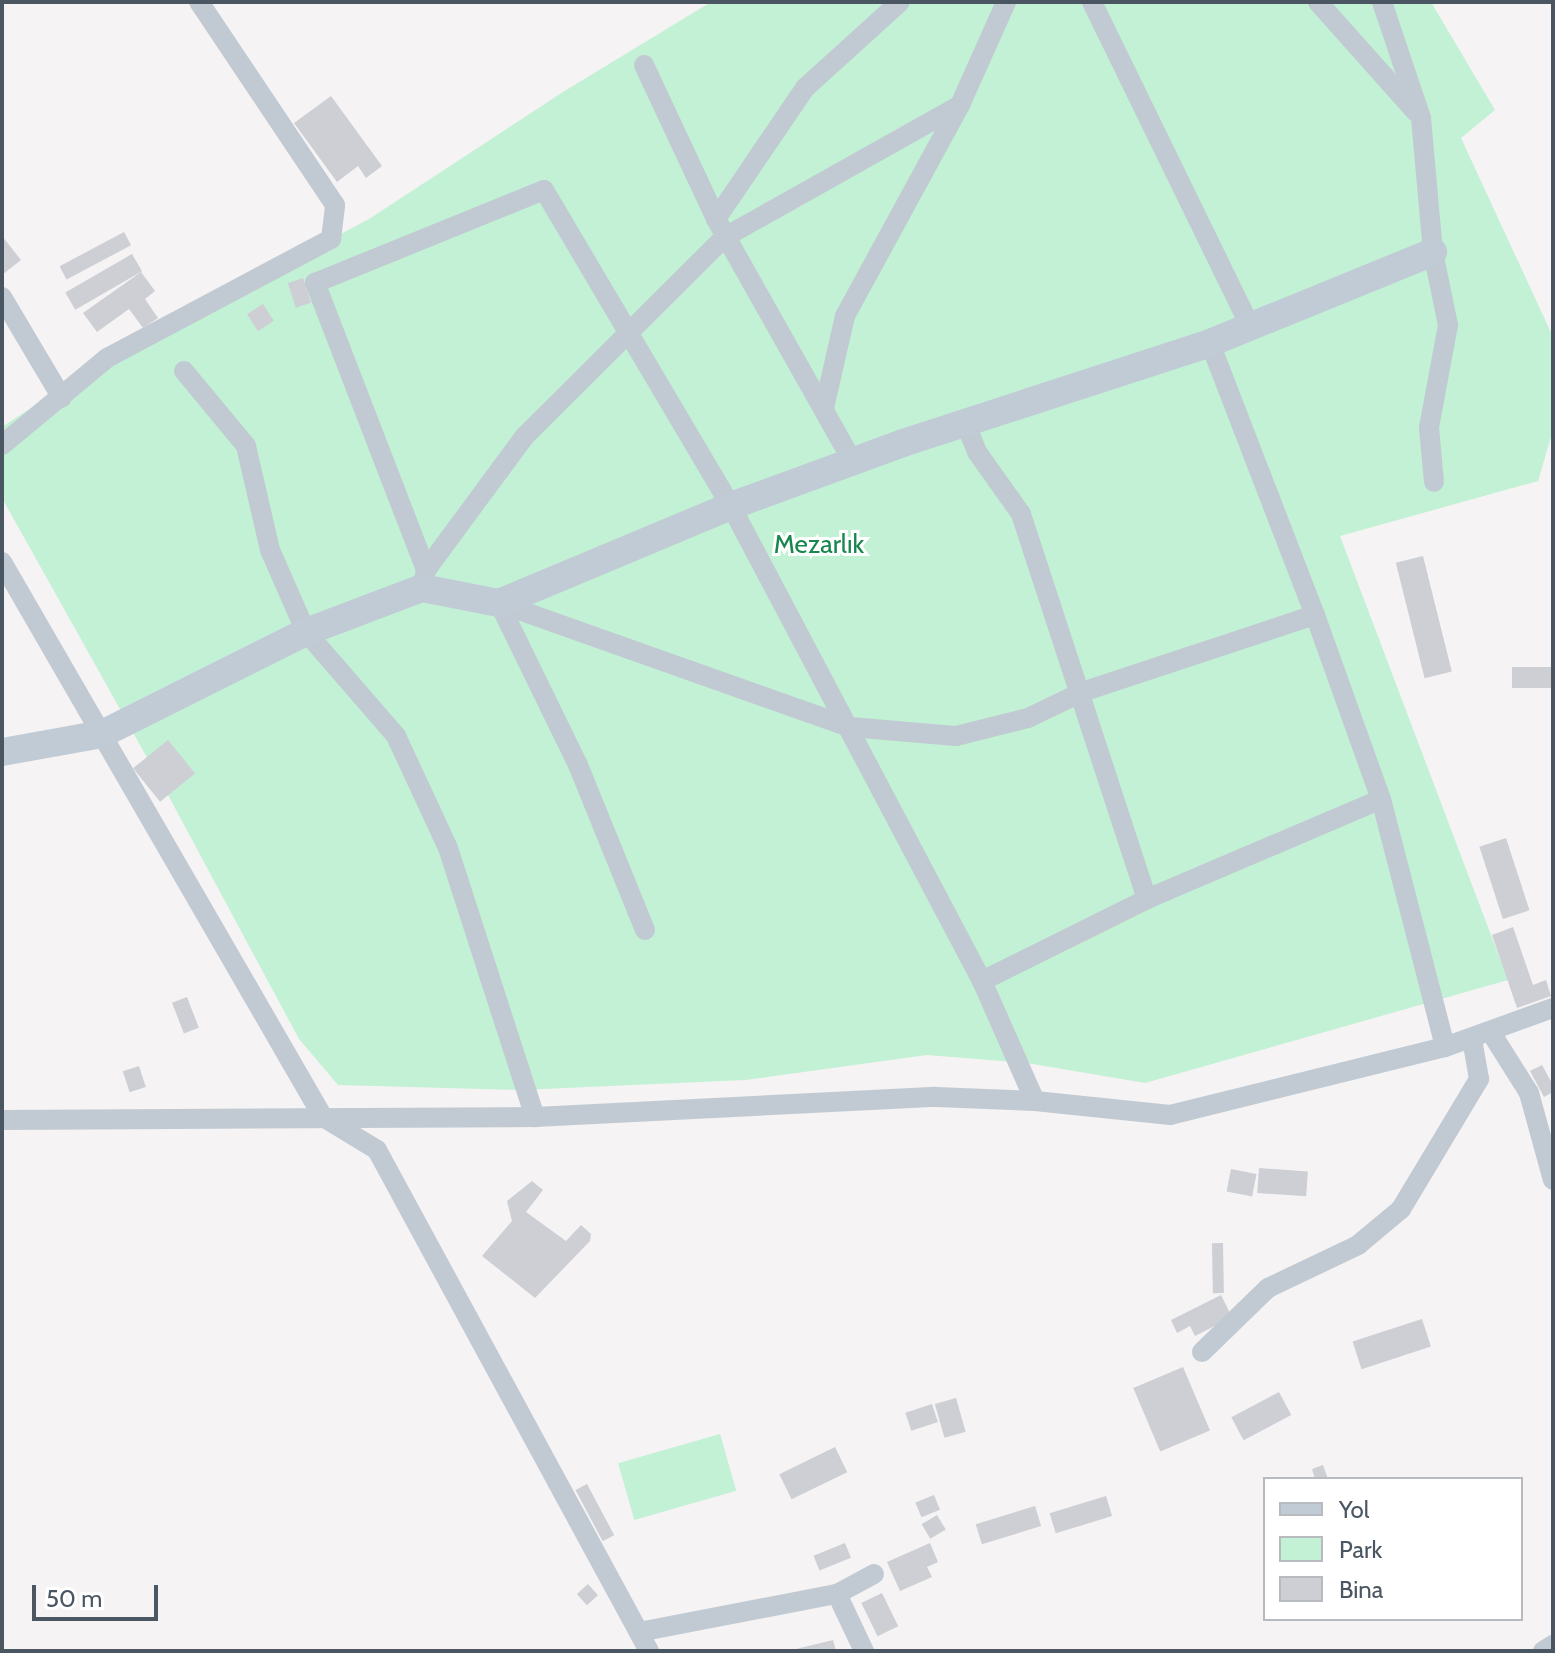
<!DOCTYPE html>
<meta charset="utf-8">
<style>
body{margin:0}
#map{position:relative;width:1555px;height:1653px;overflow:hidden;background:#f5f3f3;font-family:Cabin,sans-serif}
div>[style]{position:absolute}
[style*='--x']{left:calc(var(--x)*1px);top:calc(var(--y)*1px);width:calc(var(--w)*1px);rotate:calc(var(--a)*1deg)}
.green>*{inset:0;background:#c3f1d5;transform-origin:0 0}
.building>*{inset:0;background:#cdcfd5;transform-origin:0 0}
.street>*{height:20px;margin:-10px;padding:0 10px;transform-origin:10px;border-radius:10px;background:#c1cad2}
.secondary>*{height:28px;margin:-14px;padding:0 14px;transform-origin:14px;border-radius:14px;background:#c1cbd6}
span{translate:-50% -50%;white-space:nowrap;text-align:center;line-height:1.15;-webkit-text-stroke:6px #fff;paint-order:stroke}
.park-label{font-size:26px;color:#17864f}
.frame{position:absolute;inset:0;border:4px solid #4a5661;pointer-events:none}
.legend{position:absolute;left:1263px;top:1477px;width:260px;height:144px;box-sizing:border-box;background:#fff;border:2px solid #b7bbc0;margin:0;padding:10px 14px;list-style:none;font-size:24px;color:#4a5661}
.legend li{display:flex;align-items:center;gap:16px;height:40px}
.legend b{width:40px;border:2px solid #b7bbc0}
.scale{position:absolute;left:32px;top:1585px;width:126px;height:36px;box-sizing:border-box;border:4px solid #4a5661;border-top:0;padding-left:10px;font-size:24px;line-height:28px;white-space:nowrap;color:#4a5661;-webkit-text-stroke:6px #fff;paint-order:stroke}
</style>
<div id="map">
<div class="green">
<i style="clip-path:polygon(711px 2px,1431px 2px,1495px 110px,1461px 138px,1553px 337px,1553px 430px,1538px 481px,1340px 536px,1508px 980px,1145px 1083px,1027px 1063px,927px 1055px,745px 1080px,520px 1090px,338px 1085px,299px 1039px,168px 795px,2px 498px,2px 427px,107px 358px,369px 219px,563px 92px)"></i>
<i style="left:720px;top:1434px;width:59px;height:106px;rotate:74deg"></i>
</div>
<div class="building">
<i style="clip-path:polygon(331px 96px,382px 166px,366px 178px,358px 166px,337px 182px,294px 123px)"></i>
<i style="left:124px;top:232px;width:15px;height:73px;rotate:62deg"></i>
<i style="clip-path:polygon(2px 236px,21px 260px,2px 275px)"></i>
<i style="left:132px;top:254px;width:20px;height:77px;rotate:60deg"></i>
<i style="clip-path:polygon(141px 272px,155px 291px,145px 299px,158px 318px,143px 328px,129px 309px,97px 332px,83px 313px)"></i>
<i style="left:303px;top:278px;width:26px;height:16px;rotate:72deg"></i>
<i style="left:263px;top:304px;width:20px;height:19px;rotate:57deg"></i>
<i style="left:1423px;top:556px;width:119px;height:28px;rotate:76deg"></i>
<i style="left:1553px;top:667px;width:21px;height:41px;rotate:90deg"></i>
<i style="left:168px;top:740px;width:43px;height:45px;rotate:51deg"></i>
<i style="left:1506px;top:838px;width:76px;height:28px;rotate:72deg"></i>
<i style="clip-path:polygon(1513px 927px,1533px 985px,1546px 980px,1551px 996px,1517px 1008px,1492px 935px)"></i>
<i style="left:187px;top:997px;width:33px;height:16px;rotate:69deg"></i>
<i style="clip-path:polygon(1542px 1065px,1553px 1085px,1553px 1092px,1544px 1097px,1530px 1071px)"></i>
<i style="left:139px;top:1066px;width:22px;height:17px;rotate:72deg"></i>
<i style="left:1259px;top:1168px;width:49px;height:25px;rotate:4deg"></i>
<i style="left:1231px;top:1169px;width:26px;height:23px;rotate:11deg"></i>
<i style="clip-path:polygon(532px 1181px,543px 1190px,526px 1212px,566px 1241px,581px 1225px,591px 1234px,590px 1241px,535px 1298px,482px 1256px,512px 1221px,507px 1201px)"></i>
<i style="left:1223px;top:1243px;width:50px;height:11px;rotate:89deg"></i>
<i style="clip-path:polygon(1221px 1295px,1232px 1317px,1195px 1336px,1190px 1326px,1177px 1333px,1171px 1320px)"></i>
<i style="left:1422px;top:1319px;width:29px;height:73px;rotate:72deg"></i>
<i style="left:1183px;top:1367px;width:69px;height:54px;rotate:67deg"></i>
<i style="left:1279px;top:1392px;width:26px;height:54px;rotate:62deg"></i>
<i style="left:956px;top:1398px;width:35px;height:22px;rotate:74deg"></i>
<i style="left:932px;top:1404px;width:19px;height:28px;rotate:72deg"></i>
<i style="left:835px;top:1447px;width:28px;height:62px;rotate:64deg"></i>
<i style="clip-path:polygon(1323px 1465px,1328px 1479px,1315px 1479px,1312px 1469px)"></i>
<i style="left:587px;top:1484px;width:58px;height:13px;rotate:62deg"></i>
<i style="left:934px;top:1495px;width:16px;height:20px;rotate:68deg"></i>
<i style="left:1106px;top:1496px;width:21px;height:59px;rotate:73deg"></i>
<i style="left:1035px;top:1506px;width:21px;height:62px;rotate:73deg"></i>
<i style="left:937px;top:1515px;width:17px;height:18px;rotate:59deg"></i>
<i style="left:845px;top:1543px;width:16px;height:34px;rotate:68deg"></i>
<i style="clip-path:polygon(930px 1543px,938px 1562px,927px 1567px,932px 1577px,900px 1591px,887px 1562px)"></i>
<i style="left:588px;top:1584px;width:15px;height:15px;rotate:48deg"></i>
<i style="left:882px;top:1593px;width:37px;height:23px;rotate:64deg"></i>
<i style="clip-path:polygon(833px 1640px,836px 1651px,792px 1651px,792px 1650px)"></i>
</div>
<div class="street">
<i style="--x:1092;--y:2;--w:358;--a:64"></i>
<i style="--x:1318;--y:2;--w:147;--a:48.3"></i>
<i style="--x:1382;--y:2;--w:122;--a:71.4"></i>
<i style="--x:1421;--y:118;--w:135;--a:84.9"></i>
<i style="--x:1433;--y:252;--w:75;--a:78.4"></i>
<i style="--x:1448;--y:325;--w:105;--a:100.5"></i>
<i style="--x:1429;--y:428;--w:54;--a:84.7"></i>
<i style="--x:644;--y:65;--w:170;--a:64.9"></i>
<i style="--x:716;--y:219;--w:279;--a:60.6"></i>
<i style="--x:716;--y:219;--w:158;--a:-55.8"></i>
<i style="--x:805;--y:88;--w:128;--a:-42.2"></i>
<i style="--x:2;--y:297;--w:117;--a:59.3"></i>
<i style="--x:1210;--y:343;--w:292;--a:68.9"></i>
<i style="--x:1315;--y:615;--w:195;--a:70.3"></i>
<i style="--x:1381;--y:799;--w:256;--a:75.5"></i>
<i style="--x:184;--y:371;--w:97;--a:50.4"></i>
<i style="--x:246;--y:446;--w:107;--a:77"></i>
<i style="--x:270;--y:550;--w:90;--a:66.3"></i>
<i style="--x:306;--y:632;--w:138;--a:49.1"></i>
<i style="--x:396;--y:736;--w:123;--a:65.1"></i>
<i style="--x:448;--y:848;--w:283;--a:72.1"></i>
<i style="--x:824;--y:408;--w:94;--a:-77.1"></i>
<i style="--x:845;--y:316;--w:240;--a:-61.4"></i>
<i style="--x:960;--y:105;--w:113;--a:-65.9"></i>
<i style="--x:965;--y:422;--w:32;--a:68"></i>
<i style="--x:977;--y:452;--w:76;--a:54.6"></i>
<i style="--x:1021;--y:514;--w:405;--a:71.9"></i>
<i style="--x:2;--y:445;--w:136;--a:-39.6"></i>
<i style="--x:107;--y:358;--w:254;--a:-28"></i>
<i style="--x:331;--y:239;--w:34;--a:-83"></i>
<i style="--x:335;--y:205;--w:244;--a:-123.8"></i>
<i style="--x:2;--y:562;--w:641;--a:59.96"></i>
<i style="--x:323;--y:1117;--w:63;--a:31.4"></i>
<i style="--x:377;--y:1150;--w:570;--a:61.5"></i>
<i style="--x:426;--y:570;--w:165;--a:-53.6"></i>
<i style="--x:524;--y:437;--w:284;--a:-44.9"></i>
<i style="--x:725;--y:237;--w:270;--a:-29.3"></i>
<i style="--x:422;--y:588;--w:18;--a:-77"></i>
<i style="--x:426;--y:570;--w:308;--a:-111.1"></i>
<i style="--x:315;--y:283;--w:247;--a:-22.1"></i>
<i style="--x:544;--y:190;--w:367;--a:59.4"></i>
<i style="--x:731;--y:506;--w:537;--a:62.15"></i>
<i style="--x:982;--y:981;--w:131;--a:66.2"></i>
<i style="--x:499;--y:603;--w:372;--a:19.5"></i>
<i style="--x:850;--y:727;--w:106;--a:4.9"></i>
<i style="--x:956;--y:736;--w:74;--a:-14"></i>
<i style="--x:1028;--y:718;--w:60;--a:-25.7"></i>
<i style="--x:1082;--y:692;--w:245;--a:-18.3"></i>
<i style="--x:499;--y:603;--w:180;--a:64"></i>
<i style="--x:578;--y:765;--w:178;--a:67.9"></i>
<i style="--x:982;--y:981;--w:184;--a:-26.4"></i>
<i style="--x:1147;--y:899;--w:254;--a:-23.1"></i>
<i style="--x:1490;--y:1031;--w:73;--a:57.8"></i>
<i style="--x:1529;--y:1093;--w:90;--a:74.6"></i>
<i style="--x:2;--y:1120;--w:533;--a:-0.32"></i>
<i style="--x:535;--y:1117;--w:401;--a:-2.9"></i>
<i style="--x:936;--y:1097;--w:99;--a:2.3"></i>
<i style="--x:1035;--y:1101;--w:136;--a:5.9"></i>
<i style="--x:1170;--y:1115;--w:283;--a:-13.9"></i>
<i style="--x:1445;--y:1047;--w:115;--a:-19.9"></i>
<i style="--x:1202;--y:1352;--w:92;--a:-44.1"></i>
<i style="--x:1268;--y:1288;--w:100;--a:-25.5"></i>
<i style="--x:1358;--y:1245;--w:56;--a:-39.9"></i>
<i style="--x:1401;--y:1209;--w:152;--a:-59"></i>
<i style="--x:1479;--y:1079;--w:41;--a:-99.9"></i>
<i style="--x:837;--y:1594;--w:42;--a:-28.4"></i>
<i style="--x:639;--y:1632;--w:202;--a:-10.9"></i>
<i style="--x:837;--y:1594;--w:63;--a:64.7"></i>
<i style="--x:1543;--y:1651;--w:12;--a:-31"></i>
</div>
<div class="secondary">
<i style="--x:2;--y:752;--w:102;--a:-10.2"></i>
<i style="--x:102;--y:734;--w:228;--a:-26.6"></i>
<i style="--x:306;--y:632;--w:124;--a:-20.8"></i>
<i style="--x:422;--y:588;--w:78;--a:11"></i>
<i style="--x:499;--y:603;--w:251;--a:-22.7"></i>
<i style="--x:731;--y:506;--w:183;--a:-20.1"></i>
<i style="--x:903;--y:443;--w:323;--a:-18"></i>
<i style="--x:1210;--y:343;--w:241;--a:-22.2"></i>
</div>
<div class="park-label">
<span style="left:819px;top:545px">Mezarlık</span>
</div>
<div class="frame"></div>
<ul class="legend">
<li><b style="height:10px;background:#c1cbd6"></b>Yol</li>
<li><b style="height:22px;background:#c3f1d5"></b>Park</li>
<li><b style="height:22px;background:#cdcfd5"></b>Bina</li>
</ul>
<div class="scale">50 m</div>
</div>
